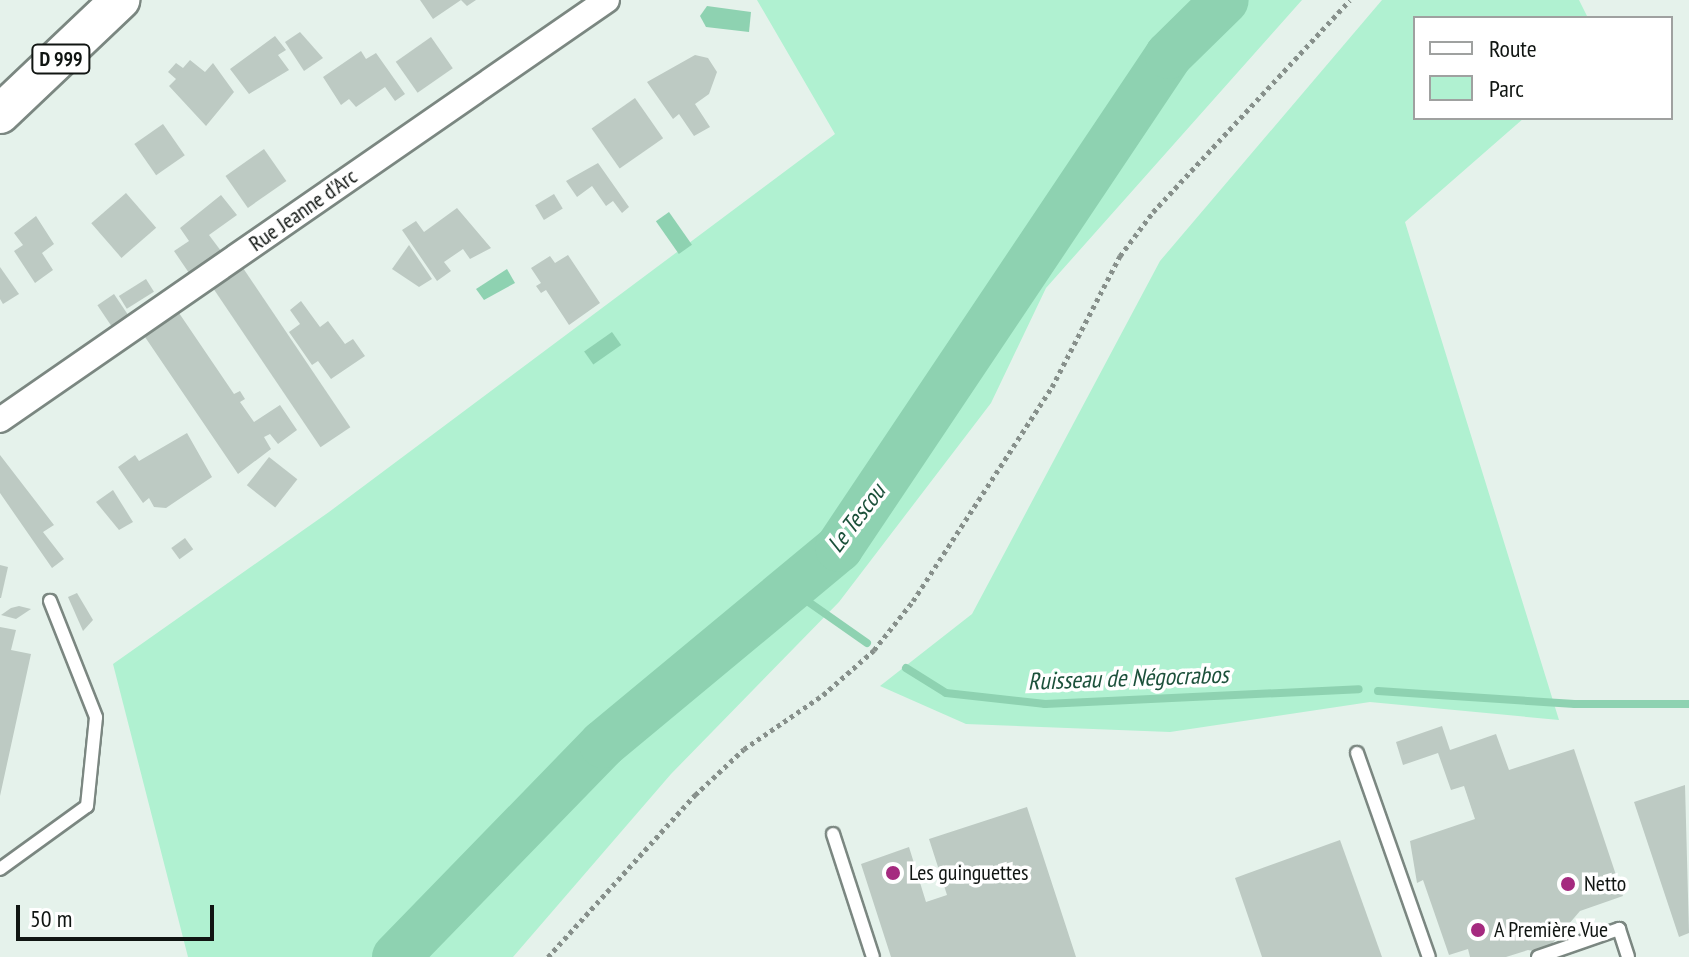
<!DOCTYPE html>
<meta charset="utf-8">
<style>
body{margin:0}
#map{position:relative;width:1689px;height:957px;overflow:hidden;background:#e5f2eb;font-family:"PT Sans Narrow",sans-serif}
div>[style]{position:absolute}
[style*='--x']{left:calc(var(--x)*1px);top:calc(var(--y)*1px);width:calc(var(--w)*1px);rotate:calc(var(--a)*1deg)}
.green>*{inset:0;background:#b0f1d1}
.water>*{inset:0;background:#8ed2b1;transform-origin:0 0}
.stream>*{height:8px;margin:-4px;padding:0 4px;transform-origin:4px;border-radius:4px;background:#8ed2b1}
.river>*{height:48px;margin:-24px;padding:0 24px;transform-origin:24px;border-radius:24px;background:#8ed2b1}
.building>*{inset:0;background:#bdcac3;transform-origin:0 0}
.path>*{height:5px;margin-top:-2.5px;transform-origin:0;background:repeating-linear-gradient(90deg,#87908b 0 4px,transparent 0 8px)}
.roads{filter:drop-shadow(2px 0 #7b8781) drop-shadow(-2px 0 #7b8781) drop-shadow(0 2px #7b8781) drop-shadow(0 -2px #7b8781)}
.lane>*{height:12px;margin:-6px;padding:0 6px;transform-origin:6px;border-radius:6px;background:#fff}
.street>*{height:24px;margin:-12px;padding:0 12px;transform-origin:12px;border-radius:12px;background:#fff}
.primary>*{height:38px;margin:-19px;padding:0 19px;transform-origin:19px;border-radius:19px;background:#fff}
.dots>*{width:22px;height:22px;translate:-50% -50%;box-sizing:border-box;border:4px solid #fff;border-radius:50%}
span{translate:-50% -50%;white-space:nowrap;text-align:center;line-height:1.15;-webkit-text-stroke:7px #fff;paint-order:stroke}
.shield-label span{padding:2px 6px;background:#fff;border:2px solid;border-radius:6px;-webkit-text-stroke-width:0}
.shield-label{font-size:20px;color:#101512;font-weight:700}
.street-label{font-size:22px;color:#101512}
.poi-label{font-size:22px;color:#101512}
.left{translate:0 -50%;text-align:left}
.water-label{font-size:24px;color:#1c513b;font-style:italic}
.legend{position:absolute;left:1413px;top:16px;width:260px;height:104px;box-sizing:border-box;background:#fff;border:2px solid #9fa1a0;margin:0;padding:10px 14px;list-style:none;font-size:24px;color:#101512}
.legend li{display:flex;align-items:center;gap:16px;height:40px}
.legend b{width:40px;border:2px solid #9fa1a0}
.scale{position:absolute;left:16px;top:905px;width:198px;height:36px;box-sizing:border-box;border:4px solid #101512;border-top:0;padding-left:10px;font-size:24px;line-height:28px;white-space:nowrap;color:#101512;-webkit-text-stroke:6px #fff;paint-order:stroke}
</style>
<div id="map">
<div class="green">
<i style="clip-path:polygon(757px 0,1302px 0,1046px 288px,991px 403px,839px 602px,671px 774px,513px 957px,188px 957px,113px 664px,329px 512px,835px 134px)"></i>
<i style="clip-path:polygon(1382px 0,1579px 0,1588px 18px,1415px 18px,1415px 118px,1524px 118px,1405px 222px,1559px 720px,1370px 702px,1170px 732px,966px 724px,880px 686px,972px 614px,1160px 261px)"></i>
</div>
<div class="water">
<i style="clip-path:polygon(707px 6px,751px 12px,749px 32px,706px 27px,700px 16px)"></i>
<i style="left:669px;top:212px;width:40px;height:16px;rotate:55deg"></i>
<i style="clip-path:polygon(507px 269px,515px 283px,484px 300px,476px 289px)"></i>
<i style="left:612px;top:332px;width:16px;height:34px;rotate:55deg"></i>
</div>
<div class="stream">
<i style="--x:790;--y:589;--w:94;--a:35"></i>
<i style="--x:906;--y:668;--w:47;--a:32"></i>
<i style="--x:946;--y:693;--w:100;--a:6.3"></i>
<i style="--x:1045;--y:704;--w:314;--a:-2.7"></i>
<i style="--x:1378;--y:691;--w:197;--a:3.8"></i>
<i style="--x:1575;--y:704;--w:114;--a:0"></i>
</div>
<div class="river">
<i style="--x:396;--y:957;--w:297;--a:-45.8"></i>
<i style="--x:603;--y:744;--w:307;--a:-39.7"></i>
<i style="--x:839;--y:548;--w:593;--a:-56.2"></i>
<i style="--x:1169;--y:55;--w:78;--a:-44.5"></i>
</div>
<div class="building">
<i style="clip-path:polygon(420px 0,476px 0,467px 6px,461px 0,433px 19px)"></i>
<i style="clip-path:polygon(300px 32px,323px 58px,304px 71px,285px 42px)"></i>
<i style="clip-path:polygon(275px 36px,286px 50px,278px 55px,289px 70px,249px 94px,230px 69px)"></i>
<i style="left:431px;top:37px;width:38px;height:43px;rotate:55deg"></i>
<i style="clip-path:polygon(361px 51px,366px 59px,376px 53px,405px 94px,395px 101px,385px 87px,356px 107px,349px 99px,341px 105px,323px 77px)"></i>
<i style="clip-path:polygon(695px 55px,708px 58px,717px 72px,709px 94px,695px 104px,710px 127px,694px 136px,679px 114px,673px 119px,647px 82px)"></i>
<i style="clip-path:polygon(190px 60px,205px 72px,213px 63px,234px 92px,206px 126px,169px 86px,176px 79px,168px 72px,176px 63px,183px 68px)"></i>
<i style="left:635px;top:98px;width:49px;height:53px;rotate:55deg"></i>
<i style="left:163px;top:124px;width:38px;height:35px;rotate:55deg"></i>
<i style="left:264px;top:149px;width:39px;height:47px;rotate:55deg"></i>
<i style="clip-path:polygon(598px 163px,629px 207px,622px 213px,613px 201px,606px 206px,592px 186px,577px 197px,566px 181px)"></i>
<i style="left:126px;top:193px;width:46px;height:46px;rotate:49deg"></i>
<i style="left:554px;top:194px;width:17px;height:22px;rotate:59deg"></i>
<i style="clip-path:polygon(221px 195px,237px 215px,209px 235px,221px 251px,189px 273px,174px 251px,189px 241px,180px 228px)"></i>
<i style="clip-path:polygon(457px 208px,491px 248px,470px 259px,463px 249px,444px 262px,451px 271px,437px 281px,402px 230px,416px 221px,424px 232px)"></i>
<i style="clip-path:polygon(36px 216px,54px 244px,42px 253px,53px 270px,35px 283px,14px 251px,23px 245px,14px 233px)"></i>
<i style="clip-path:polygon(409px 245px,432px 279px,419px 287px,392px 269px)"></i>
<i style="clip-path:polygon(568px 255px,600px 303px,569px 325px,546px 290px,541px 293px,536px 286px,541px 283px,531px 268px,550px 256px,555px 263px)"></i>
<i style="clip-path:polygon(0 267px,19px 294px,3px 304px,0 299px)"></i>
<i style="left:243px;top:268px;width:192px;height:36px;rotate:56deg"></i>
<i style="left:146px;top:279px;width:15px;height:32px;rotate:58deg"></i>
<i style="left:114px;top:294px;width:25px;height:20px;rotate:56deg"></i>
<i style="clip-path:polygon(301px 301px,320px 327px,328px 321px,345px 344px,353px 339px,365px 356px,331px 379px,318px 361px,312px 365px,289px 332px,300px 324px,290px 310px)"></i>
<i style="clip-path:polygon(179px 313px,234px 394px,240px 391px,245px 399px,240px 402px,254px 422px,280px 405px,297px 430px,278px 444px,270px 434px,264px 437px,271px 449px,238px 474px,145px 337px)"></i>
<i style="clip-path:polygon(187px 433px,212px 477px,166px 508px,154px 507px,149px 498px,143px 503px,118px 467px,135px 455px,139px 461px)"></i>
<i style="clip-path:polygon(0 455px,54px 525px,43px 532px,64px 559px,52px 568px,0 493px)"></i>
<i style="left:269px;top:457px;width:36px;height:36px;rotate:38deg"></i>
<i style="clip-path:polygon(113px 490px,133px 522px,119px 530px,96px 502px)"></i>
<i style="left:185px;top:538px;width:14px;height:17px;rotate:54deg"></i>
<i style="clip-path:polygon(0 565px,8px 567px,1px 598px,0 598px)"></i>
<i style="clip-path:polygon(77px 593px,93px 620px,83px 631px,68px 597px)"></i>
<i style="clip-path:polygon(11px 608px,19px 606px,31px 609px,16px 619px,1px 615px)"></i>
<i style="clip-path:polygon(0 627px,16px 630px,11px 650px,31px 654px,0 796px)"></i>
<i style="clip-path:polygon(1442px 726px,1450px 750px,1496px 734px,1509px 770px,1574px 749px,1623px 896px,1580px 911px,1544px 953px,1528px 950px,1506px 957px,1470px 957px,1468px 949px,1449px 955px,1423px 880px,1417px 883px,1410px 841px,1475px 819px,1464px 786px,1451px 790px,1438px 753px,1403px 765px,1396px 742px)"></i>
<i style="clip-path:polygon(1685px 785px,1689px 933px,1679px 937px,1634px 802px)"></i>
<i style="clip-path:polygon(1027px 807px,1076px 957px,891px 957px,861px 864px,909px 847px,926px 902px,947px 895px,929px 839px)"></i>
<i style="clip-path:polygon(1340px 840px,1382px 957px,1262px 957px,1235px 878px)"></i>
</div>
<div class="path">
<i style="--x:548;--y:957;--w:219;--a:-47.8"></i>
<i style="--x:695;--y:795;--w:67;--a:-43.2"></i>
<i style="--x:744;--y:749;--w:96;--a:-34.4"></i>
<i style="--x:823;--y:695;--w:68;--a:-41.4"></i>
<i style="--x:874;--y:650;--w:63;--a:-51.5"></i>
<i style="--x:913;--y:601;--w:255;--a:-57"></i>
<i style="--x:1052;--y:387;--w:148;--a:-62.6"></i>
<i style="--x:1120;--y:256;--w:55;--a:-53.1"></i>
<i style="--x:1153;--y:212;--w:289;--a:-47.1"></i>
</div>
<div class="roads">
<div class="lane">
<i style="--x:1357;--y:753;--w:216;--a:70.6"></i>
<i style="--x:833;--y:834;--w:129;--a:72"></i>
<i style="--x:0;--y:869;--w:107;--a:-35.9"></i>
<i style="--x:87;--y:806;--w:89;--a:-84.2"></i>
<i style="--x:96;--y:717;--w:125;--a:-111.6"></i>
<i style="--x:1538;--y:957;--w:86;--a:-19.1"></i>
<i style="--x:1619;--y:929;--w:29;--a:72"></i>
</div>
<div class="street">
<i style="--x:0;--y:420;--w:738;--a:-34.68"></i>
</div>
<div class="primary">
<i style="--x:0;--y:114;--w:166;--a:-43.5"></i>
</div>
</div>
<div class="dots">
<i style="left:893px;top:873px;background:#a52a7f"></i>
<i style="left:1568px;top:884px;background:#a52a7f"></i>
<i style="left:1478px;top:930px;background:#a52a7f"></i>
</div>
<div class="shield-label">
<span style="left:61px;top:59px">D 999</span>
</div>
<div class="street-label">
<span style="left:303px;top:210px;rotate:-35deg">Rue Jeanne d'Arc</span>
</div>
<div class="poi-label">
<span class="left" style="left:909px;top:873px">Les guinguettes</span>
<span class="left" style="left:1584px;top:884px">Netto</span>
<span class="left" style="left:1494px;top:930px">A Première Vue</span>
</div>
<div class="water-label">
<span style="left:856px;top:518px;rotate:-53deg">Le Tescou</span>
<span style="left:1128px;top:678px;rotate:-2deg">Ruisseau de Négocrabos</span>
</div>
<ul class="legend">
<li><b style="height:10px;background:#fff"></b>Route</li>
<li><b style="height:22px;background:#b0f1d1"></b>Parc</li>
</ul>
<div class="scale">50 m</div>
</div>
